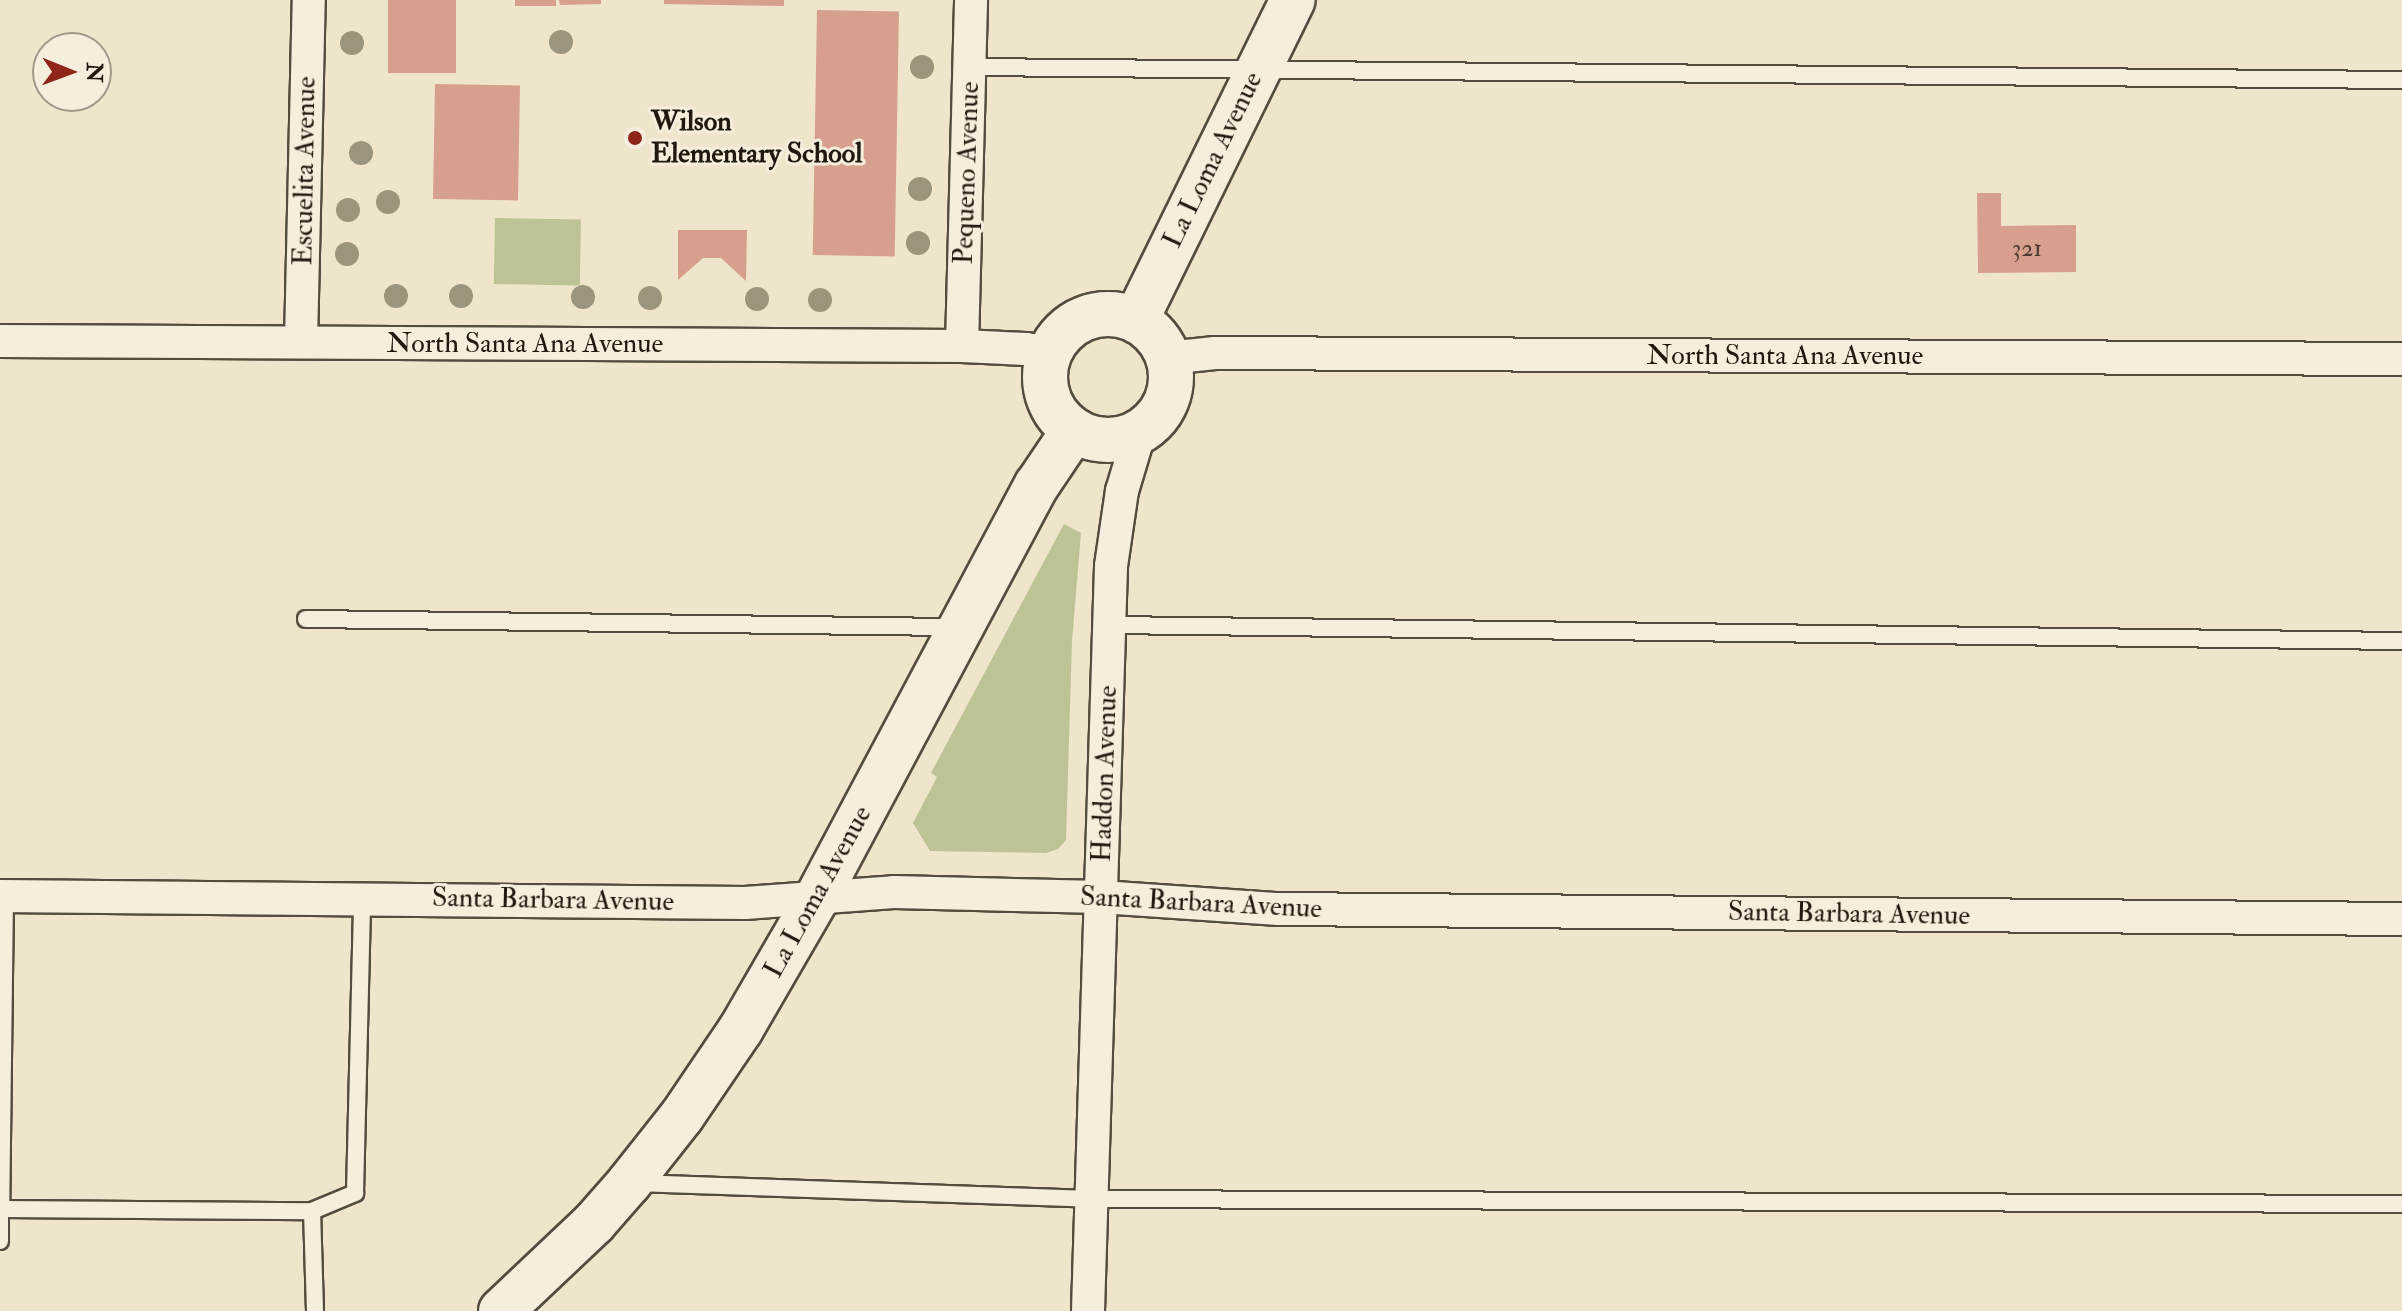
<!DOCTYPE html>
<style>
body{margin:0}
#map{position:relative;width:2402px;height:1311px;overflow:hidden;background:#efe5cb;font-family:"IM FELL Double Pica",serif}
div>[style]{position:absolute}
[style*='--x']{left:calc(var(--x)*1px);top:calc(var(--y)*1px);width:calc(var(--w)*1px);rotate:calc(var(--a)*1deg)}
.green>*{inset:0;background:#bdc395;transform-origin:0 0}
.building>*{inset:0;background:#d7a08e;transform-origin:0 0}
.roads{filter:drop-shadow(2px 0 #544c3e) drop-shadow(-2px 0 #544c3e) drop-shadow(0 2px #544c3e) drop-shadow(0 -2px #544c3e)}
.service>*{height:16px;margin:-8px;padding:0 8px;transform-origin:8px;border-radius:8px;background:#f5eedd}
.minor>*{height:32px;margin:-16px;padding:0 16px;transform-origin:16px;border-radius:16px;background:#f5eedd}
.secondary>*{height:44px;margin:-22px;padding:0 22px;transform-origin:22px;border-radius:22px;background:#f5eedd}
.secondary>.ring{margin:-22px;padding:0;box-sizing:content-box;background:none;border:44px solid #f5eedd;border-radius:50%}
.trees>*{width:24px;height:24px;margin:-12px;border-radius:50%;background:#9c957d}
.dots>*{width:22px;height:22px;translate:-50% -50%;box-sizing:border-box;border:4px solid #f5eedd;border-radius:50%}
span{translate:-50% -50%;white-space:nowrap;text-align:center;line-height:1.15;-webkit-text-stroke:6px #f5eedd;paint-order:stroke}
.number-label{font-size:24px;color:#4e3b2f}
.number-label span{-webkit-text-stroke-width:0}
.poi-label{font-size:28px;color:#21190f;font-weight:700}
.left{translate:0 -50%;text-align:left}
.street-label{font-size:28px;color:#21190f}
.north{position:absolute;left:32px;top:32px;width:80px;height:80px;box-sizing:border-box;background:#f5eedd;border:2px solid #a0998b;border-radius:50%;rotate:91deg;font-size:22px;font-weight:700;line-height:32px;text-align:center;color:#21190f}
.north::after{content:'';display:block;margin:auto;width:28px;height:36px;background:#8f2418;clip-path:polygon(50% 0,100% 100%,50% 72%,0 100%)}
</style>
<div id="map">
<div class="green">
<i style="left:495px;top:218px;width:86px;height:66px;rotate:1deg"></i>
<i style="clip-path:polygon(1064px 524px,1081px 533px,1072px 641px,1066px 840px,1058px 849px,1046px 853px,930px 851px,913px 823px,937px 777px,931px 773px)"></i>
</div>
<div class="building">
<i style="left:388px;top:0;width:68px;height:73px"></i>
<i style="left:515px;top:0;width:41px;height:6px"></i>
<i style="clip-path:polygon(559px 0,601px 0,601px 4px,560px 5px)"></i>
<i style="clip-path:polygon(664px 0,784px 0,784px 6px,664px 4px)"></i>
<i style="left:817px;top:10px;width:82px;height:245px;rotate:1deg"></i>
<i style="left:435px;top:84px;width:85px;height:115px;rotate:1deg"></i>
<i style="clip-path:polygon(1977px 193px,2001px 193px,2001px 226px,2076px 225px,2076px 272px,1978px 273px)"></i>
<i style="clip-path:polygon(678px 230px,747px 230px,746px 281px,721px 258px,703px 258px,678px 280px)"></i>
</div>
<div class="roads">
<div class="service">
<i style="--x:969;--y:67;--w:1433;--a:0.52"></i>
<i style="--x:306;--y:619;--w:649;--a:0.71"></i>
<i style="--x:1109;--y:625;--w:1293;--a:0.71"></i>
<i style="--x:5;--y:896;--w:313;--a:90.7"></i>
<i style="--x:1;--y:1209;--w:311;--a:0.4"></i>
<i style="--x:636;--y:1183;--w:454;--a:2"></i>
<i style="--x:1090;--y:1199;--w:1312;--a:0.22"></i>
<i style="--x:0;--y:1209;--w:32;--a:90"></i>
<i style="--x:315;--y:1311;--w:100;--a:-91.7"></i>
<i style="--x:312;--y:1211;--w:47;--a:-22.7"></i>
<i style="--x:355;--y:1193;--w:295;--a:-88.6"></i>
</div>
<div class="minor">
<i style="--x:0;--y:341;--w:962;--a:0.3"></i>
<i style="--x:962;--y:346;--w:64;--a:2.7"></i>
<i style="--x:1026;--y:349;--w:24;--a:12"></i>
<i style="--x:301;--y:342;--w:342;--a:-88.7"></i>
<i style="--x:962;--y:346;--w:346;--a:-88.5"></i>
<i style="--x:1168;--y:358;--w:47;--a:-6.1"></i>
<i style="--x:1215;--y:353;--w:1187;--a:0.29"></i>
<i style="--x:0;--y:896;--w:745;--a:0.54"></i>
<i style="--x:745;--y:903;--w:149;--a:-4.2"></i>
<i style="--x:894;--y:892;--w:207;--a:1.4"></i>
<i style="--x:1101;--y:897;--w:178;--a:3.9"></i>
<i style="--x:1279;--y:909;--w:1123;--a:0.51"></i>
<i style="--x:1088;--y:1311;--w:745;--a:-88.23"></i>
<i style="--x:1111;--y:566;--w:76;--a:-81.7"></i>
<i style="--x:1122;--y:491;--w:63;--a:-73.3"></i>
</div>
<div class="secondary">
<i class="ring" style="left:1045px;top:314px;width:82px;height:82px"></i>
<i style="--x:1136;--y:320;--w:356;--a:-63.9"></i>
<i style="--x:501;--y:1311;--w:128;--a:-43.4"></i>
<i style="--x:594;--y:1223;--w:53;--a:-48.8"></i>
<i style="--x:629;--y:1183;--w:85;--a:-51.7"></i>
<i style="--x:682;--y:1116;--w:105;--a:-55.9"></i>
<i style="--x:741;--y:1029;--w:151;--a:-59.9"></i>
<i style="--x:817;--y:898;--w:468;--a:-62"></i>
<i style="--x:1037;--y:485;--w:66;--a:-56.1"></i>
</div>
</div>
<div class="trees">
<i style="left:561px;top:42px"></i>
<i style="left:352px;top:43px"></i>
<i style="left:922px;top:67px"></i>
<i style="left:361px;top:153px"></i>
<i style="left:920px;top:189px"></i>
<i style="left:388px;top:202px"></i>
<i style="left:348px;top:210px"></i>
<i style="left:918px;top:243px"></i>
<i style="left:347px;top:254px"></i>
<i style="left:396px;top:296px"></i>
<i style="left:461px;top:296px"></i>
<i style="left:583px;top:297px"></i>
<i style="left:650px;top:298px"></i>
<i style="left:757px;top:299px"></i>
<i style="left:820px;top:300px"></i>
</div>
<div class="dots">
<i style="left:635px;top:138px;background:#8f2418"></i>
</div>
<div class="number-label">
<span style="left:2027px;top:249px">321</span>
</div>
<div class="poi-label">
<span class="left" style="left:651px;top:138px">Wilson<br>Elementary School</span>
</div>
<div class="street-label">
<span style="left:1213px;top:160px;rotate:-64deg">La Loma Avenue</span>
<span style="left:305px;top:171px;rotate:-89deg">Escuelita Avenue</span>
<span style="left:967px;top:173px;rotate:-88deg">Pequeno Avenue</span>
<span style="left:525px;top:344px">North Santa Ana Avenue</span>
<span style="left:1785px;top:356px">North Santa Ana Avenue</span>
<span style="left:1105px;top:774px;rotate:-88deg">Haddon Avenue</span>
<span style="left:818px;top:892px;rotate:-61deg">La Loma Avenue</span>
<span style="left:553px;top:900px;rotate:1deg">Santa Barbara Avenue</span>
<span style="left:1201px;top:903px;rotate:3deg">Santa Barbara Avenue</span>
<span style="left:1849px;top:914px;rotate:1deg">Santa Barbara Avenue</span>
</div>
<div class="north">N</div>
</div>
